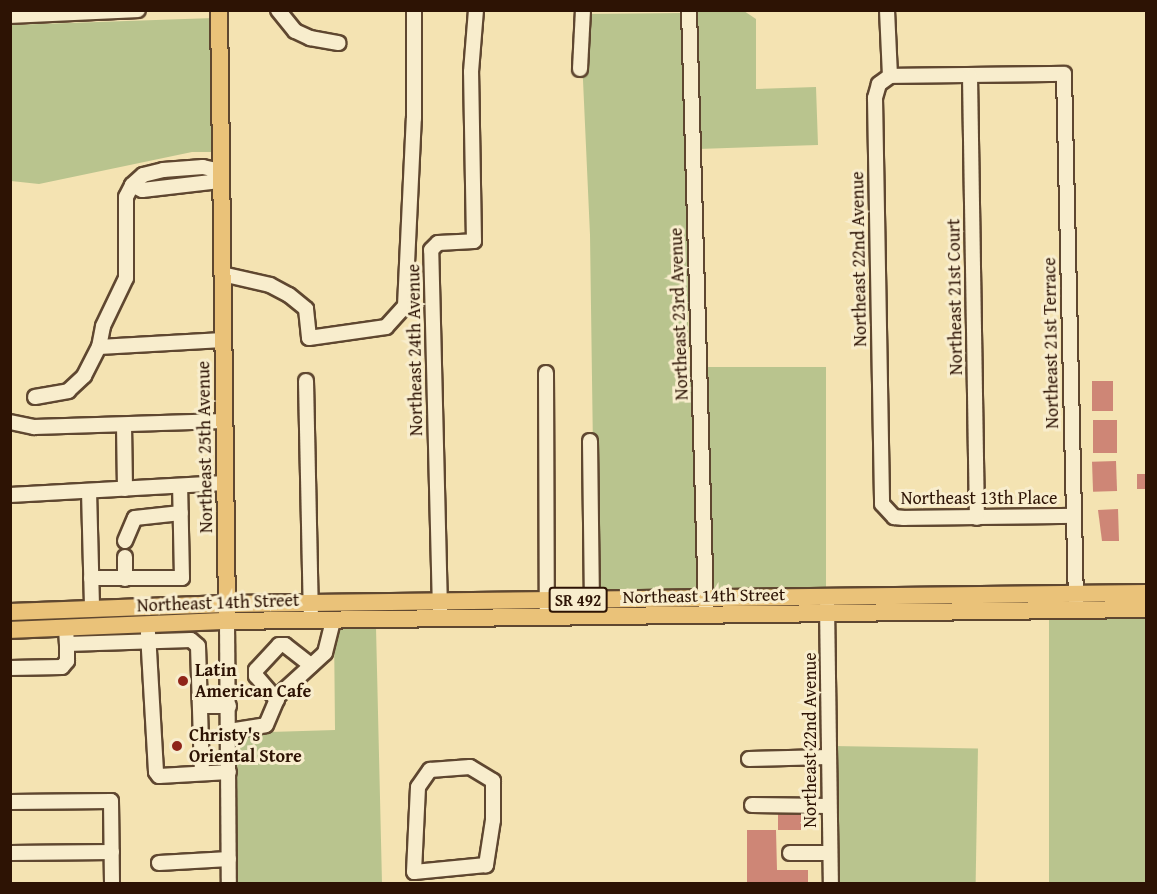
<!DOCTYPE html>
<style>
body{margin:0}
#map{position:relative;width:1157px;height:894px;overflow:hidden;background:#f4e3b2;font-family:"Gentium Book Plus",serif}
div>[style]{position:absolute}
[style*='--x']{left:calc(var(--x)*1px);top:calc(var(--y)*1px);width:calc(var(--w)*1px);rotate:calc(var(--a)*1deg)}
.green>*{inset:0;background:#b9c48e;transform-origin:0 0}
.building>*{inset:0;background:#ce8676;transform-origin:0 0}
.roads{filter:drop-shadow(2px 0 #5f4730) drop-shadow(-2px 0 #5f4730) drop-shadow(0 2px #5f4730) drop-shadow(0 -2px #5f4730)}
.minor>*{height:14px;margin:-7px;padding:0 7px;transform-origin:7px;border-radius:7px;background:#f8edcd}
.major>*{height:16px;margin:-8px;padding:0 8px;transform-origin:8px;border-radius:8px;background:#eac279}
.dots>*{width:16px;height:16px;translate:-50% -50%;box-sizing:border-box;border:3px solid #f8edcd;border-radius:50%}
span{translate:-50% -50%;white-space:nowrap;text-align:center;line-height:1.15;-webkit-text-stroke:6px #f8edcd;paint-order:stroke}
.shield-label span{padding:2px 4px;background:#f8edcd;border:2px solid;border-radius:4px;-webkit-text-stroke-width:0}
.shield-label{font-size:16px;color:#2d1304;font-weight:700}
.street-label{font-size:18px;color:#2d1304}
.poi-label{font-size:18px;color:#2d1304;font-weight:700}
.left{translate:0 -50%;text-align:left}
.frame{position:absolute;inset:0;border:12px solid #2d1304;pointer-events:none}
</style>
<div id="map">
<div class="green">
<i style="clip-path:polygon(744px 11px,756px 19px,756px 89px,816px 87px,818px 145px,698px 149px,694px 12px)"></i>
<i style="clip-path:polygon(684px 13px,689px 366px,694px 367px,700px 592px,595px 594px,590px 235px,580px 14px)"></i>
<i style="clip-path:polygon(214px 18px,215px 152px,192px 152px,39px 184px,11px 181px,10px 25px)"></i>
<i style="left:704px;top:367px;width:122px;height:225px"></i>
<i style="left:1146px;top:615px;width:268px;height:97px;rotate:90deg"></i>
<i style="clip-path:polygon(376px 627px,382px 883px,234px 884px,234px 733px,335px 730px,334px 628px)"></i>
<i style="left:833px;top:746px;width:145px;height:137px;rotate:1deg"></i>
</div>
<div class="building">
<i style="left:1092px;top:381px;width:21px;height:30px"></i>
<i style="left:1093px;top:420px;width:24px;height:33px"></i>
<i style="left:1116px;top:461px;width:30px;height:24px;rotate:88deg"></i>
<i style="left:1137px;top:474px;width:9px;height:15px"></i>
<i style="clip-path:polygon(1118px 509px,1119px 541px,1102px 541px,1098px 510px)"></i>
<i style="left:807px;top:811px;width:19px;height:29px;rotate:90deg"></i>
<i style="clip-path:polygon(747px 830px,776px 830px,777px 870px,808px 870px,808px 884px,747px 884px)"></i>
</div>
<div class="roads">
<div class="minor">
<i style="--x:278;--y:10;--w:27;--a:51"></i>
<i style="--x:295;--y:31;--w:17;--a:25"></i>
<i style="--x:310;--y:38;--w:29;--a:10"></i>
<i style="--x:689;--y:10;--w:598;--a:88.37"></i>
<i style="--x:887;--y:10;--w:66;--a:87.4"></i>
<i style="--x:890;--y:76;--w:14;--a:144"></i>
<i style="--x:879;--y:84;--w:15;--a:106"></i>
<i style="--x:875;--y:98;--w:406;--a:89"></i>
<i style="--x:882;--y:504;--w:18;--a:47"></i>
<i style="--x:894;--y:517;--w:10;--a:6"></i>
<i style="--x:904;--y:518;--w:169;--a:-0.7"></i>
<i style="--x:10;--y:16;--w:128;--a:-2.7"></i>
<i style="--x:580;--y:69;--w:59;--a:-87.1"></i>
<i style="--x:890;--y:76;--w:174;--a:-0.7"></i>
<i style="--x:1064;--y:74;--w:529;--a:88.7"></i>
<i style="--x:970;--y:76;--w:442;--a:89.1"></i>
<i style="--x:222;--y:274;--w:49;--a:12.9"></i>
<i style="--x:270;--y:285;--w:21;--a:28"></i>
<i style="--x:289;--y:295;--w:22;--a:39"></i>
<i style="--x:306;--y:309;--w:29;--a:84"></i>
<i style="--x:309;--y:338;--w:78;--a:-8.1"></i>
<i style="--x:386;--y:327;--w:28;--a:-48"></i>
<i style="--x:405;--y:306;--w:188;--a:-87.3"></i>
<i style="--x:414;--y:118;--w:108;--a:-90"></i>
<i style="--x:99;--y:347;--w:21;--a:-79"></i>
<i style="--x:103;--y:326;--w:53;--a:-64.4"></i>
<i style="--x:126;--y:278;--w:81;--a:-90"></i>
<i style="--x:126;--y:197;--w:13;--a:-63"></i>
<i style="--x:132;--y:185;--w:15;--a:-42"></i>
<i style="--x:143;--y:175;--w:21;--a:-14"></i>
<i style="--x:163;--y:170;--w:40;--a:-4.3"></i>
<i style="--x:203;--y:167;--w:17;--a:13"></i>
<i style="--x:220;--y:171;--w:14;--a:129"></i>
<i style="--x:211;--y:182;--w:69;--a:173.4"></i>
<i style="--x:142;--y:190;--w:11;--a:-153"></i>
<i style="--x:546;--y:373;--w:244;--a:89.8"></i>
<i style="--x:306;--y:381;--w:231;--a:88.8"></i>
<i style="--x:35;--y:397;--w:34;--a:-10"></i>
<i style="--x:68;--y:391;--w:22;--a:-43"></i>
<i style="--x:84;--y:376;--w:33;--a:-63"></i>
<i style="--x:99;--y:347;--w:124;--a:-3.2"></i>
<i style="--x:10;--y:422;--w:25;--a:12"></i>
<i style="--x:34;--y:427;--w:190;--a:-1.8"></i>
<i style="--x:124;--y:425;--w:64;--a:89.1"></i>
<i style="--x:590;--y:441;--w:168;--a:89.3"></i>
<i style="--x:89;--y:491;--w:118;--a:88.5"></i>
<i style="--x:10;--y:495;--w:215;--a:-3.2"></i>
<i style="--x:125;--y:541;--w:25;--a:-67"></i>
<i style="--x:135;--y:518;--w:46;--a:-6.2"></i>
<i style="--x:125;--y:557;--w:22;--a:90"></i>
<i style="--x:91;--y:578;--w:91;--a:0"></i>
<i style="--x:182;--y:578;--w:92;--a:-91.2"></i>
<i style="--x:827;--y:605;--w:279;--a:89.2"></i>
<i style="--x:440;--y:610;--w:360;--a:-91.4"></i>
<i style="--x:431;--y:250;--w:10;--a:-45"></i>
<i style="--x:438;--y:243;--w:36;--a:-3"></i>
<i style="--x:474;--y:241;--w:169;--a:-91"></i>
<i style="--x:471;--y:72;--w:62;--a:-85.4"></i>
<i style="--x:227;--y:621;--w:263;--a:89.6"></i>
<i style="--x:66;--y:627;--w:17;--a:87"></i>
<i style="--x:67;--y:644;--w:124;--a:-1.8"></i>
<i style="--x:191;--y:640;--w:9;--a:41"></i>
<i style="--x:198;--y:646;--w:127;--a:88.2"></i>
<i style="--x:148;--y:633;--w:139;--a:86.7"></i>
<i style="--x:156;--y:772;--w:5;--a:53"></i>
<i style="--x:159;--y:776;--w:70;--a:-3.3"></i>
<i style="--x:10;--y:668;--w:52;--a:-1.1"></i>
<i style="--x:62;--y:667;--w:8;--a:-50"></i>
<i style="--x:67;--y:661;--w:17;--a:-90"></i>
<i style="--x:277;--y:700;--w:32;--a:-131"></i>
<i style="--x:256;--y:676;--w:6;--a:-90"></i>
<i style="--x:256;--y:670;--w:34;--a:-47"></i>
<i style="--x:279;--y:645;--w:6;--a:0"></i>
<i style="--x:285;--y:645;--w:33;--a:38"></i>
<i style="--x:200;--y:706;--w:29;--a:0"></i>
<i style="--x:229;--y:731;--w:37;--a:-9"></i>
<i style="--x:266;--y:725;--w:33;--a:-67"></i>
<i style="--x:279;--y:695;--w:62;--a:-42.4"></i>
<i style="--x:325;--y:653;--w:34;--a:-76"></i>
<i style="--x:749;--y:759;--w:79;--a:-1.5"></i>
<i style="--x:470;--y:767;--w:27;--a:31"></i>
<i style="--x:493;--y:781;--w:39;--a:90"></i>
<i style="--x:493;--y:820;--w:46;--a:98.8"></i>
<i style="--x:486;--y:865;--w:72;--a:174.4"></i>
<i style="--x:414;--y:872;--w:85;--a:-87.3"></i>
<i style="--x:418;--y:787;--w:21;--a:-55"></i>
<i style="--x:430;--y:770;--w:40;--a:-4.3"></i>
<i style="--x:10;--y:802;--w:101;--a:-0.6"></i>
<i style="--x:111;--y:801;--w:83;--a:89.3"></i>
<i style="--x:752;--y:805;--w:76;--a:0.8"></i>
<i style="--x:10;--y:853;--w:102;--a:-0.6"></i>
<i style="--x:790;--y:853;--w:39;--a:0"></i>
<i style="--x:159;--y:863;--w:70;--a:-3.3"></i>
</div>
<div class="major">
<i style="--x:219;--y:10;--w:603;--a:89.24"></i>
<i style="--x:10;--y:612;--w:217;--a:-2.1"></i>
<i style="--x:227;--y:604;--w:919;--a:-0.69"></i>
<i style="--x:10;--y:630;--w:217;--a:-2.4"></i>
<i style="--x:227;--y:621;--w:919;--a:-0.75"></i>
</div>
</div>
<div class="dots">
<i style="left:183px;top:681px;background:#8f2418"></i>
<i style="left:177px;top:746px;background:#8f2418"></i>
</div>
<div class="shield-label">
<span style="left:578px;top:600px">SR 492</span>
</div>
<div class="street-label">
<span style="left:859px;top:259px;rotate:-91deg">Northeast 22nd Avenue</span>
<span style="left:955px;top:297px;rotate:-91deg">Northeast 21st Court</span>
<span style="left:679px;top:314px;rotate:-92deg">Northeast 23rd Avenue</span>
<span style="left:1051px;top:343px;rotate:-91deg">Northeast 21st Terrace</span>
<span style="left:415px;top:350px;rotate:-91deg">Northeast 24th Avenue</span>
<span style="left:205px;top:447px;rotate:-91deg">Northeast 25th Avenue</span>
<span style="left:979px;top:498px">Northeast 13th Place</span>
<span style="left:704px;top:596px;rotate:-1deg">Northeast 14th Street</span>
<span style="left:218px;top:603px;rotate:-2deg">Northeast 14th Street</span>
<span style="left:810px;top:740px;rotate:-90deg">Northeast 22nd Avenue</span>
</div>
<div class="poi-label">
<span class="left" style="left:195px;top:681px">Latin<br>American Cafe</span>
<span class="left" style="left:189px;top:746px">Christy's<br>Oriental Store</span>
</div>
<div class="frame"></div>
</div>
